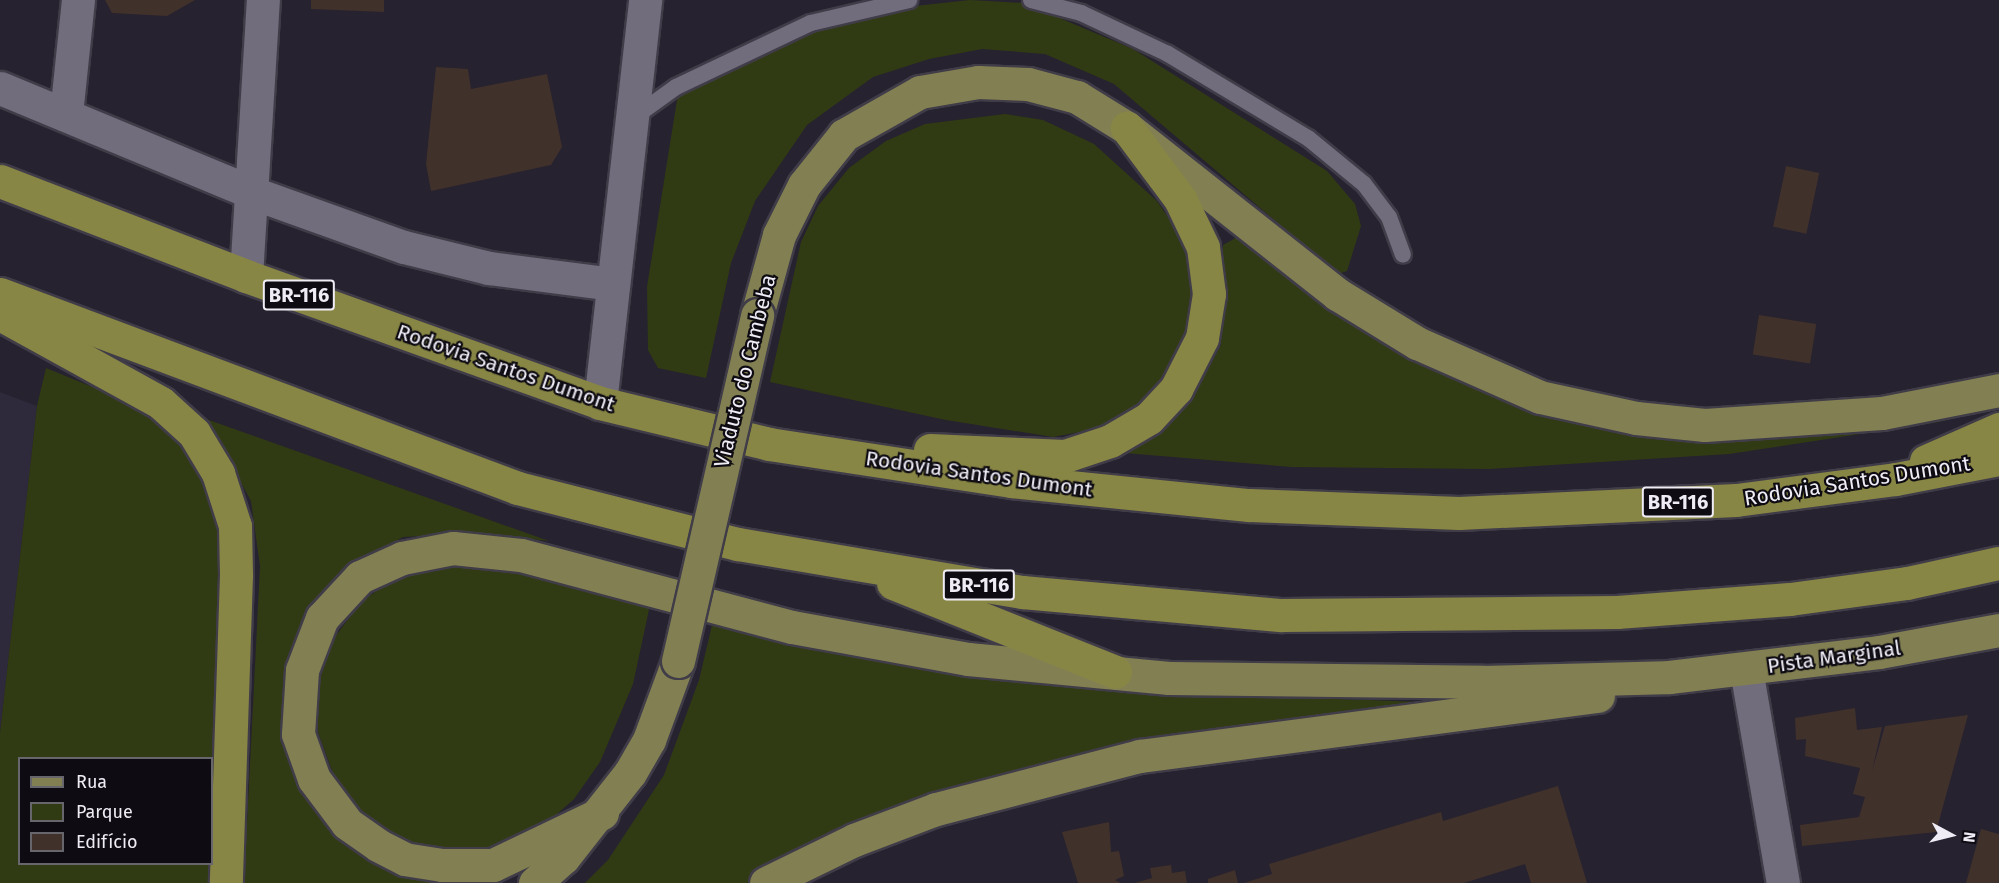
<!DOCTYPE html>
<meta charset="utf-8">
<style>
body{margin:0}
#map{position:relative;width:1999px;height:883px;overflow:hidden;background:#26222f;font-family:"Fira Sans",sans-serif}
div>[style]{position:absolute}
[style*='--x']{left:calc(var(--x)*1px);top:calc(var(--y)*1px);width:calc(var(--w)*1px);rotate:calc(var(--a)*1deg)}
.built>*{inset:0;background:#2f293c}
.green>*{inset:0;background:#313b13}
.building>*{inset:0;background:#41312b;transform-origin:0 0}
.roads{filter:drop-shadow(2px 0 #403c48) drop-shadow(-2px 0 #403c48) drop-shadow(0 2px #403c48) drop-shadow(0 -2px #403c48)}
.service>*{height:16px;margin:-8px;padding:0 8px;transform-origin:8px;border-radius:8px;background:#716d7d}
.minor>*{height:33px;margin:-16.5px;padding:0 16.5px;transform-origin:16.5px;border-radius:16.5px;background:#716d7d}
.secondary>*{height:33px;margin:-16.5px;padding:0 16.5px;transform-origin:16.5px;border-radius:16.5px;background:#716d7d}
.primary>*{height:33px;margin:-16.5px;padding:0 16.5px;transform-origin:16.5px;border-radius:16.5px;background:#828052}
.trunk>*{height:33px;margin:-16.5px;padding:0 16.5px;transform-origin:16.5px;border-radius:16.5px;background:#888644}
.bridges{filter:drop-shadow(2px 0 #403c48) drop-shadow(-2px 0 #403c48) drop-shadow(0 2px #403c48) drop-shadow(0 -2px #403c48)}
.primary-bridge>*{height:33px;margin:-16.5px;padding:0 16.5px;transform-origin:16.5px;border-radius:16.5px;background:#828052}
span{translate:-50% -50%;white-space:nowrap;text-align:center;line-height:1.15;-webkit-text-stroke:4.5px #0e0c12;paint-order:stroke}
.shield-label span{padding:2px 4px;background:#0e0c12;border:2px solid;border-radius:4px;-webkit-text-stroke-width:0}
.shield-label{font-size:20px;color:#efecf6;font-weight:700}
.street-label{font-size:21px;color:#efecf6}
.legend{position:absolute;left:18px;top:757px;width:195px;height:108px;box-sizing:border-box;background:#0e0c12;border:2px solid #68666d;margin:0;padding:8px 10px;list-style:none;font-size:18px;color:#efecf6}
.legend li{display:flex;align-items:center;gap:12px;height:30px}
.legend b{width:30px;border:2px solid #68666d}
.north{position:absolute;left:1921px;top:805px;width:60px;height:60px;-webkit-text-stroke:4px #0e0c12;paint-order:stroke;rotate:97deg;font-size:16px;font-weight:700;line-height:24px;text-align:center;color:#efecf6}
.north::after{content:'';display:block;margin:auto;width:21px;height:27px;background:#efecf6;clip-path:polygon(50% 0,100% 100%,50% 72%,0 100%)}
</style>
<div id="map">
<div class="built">
<i style="clip-path:polygon(0 392px,37px 406px,0 733px)"></i>
</div>
<div class="green">
<i style="clip-path:polygon(970px 0,1024px 3px,1133px 49px,1327px 171px,1355px 204px,1361px 226px,1347px 271px,1338px 274px,1114px 84px,1045px 54px,982px 49px,929px 59px,873px 77px,807px 125px,755px 201px,731px 263px,706px 378px,658px 368px,648px 350px,647px 287px,678px 94px,804px 36px,841px 24px,897px 8px)"></i>
<i style="clip-path:polygon(1005px 114px,1043px 120px,1094px 144px,1157px 201px,1174px 226px,1186px 251px,1193px 290px,1190px 323px,1178px 357px,1158px 387px,1127px 413px,1090px 430px,1053px 437px,946px 420px,770px 382px,801px 242px,818px 206px,849px 168px,886px 141px,925px 124px)"></i>
<i style="clip-path:polygon(1241px 235px,1304px 292px,1369px 334px,1499px 397px,1563px 416px,1991px 408px,1939px 422px,1729px 454px,1489px 469px,1292px 467px,1125px 453px,1164px 427px,1194px 395px,1221px 345px,1223px 245px)"></i>
<i style="clip-path:polygon(evenodd,46px 368px,117px 397px,152px 419px,180px 446px,215px 497px,226px 556px,212px 883px,0 883px,0 733px,37px 406px,46px 368px,20px 758px,212px 758px,212px 864px,20px 864px,20px 758px)"></i>
<i style="clip-path:polygon(206px 419px,549px 541px,481px 533px,403px 537px,350px 567px,285px 686px,364px 855px,414px 878px,458px 883px,244px 883px,260px 566px,251px 501px)"></i>
<i style="clip-path:polygon(448px 562px,496px 565px,650px 605px,633px 684px,600px 762px,574px 799px,539px 830px,495px 849px,448px 852px,402px 840px,363px 814px,334px 776px,318px 732px,318px 684px,334px 638px,362px 601px,402px 574px)"></i>
<i style="clip-path:polygon(714px 617px,1220px 695px,1426px 702px,1122px 747px,992px 776px,858px 826px,748px 883px,585px 883px,608px 860px,664px 775px,699px 680px)"></i>
</div>
<div class="building">
<i style="clip-path:polygon(105px 0,195px 0,167px 16px,112px 13px)"></i>
<i style="clip-path:polygon(311px 0,384px 0,384px 12px,311px 9px)"></i>
<i style="clip-path:polygon(436px 67px,468px 69px,471px 89px,547px 74px,562px 147px,551px 165px,431px 191px,426px 164px)"></i>
<i style="left:1786px;top:166px;width:34px;height:62px;rotate:12deg"></i>
<i style="left:1759px;top:315px;width:58px;height:40px;rotate:9deg"></i>
<i style="clip-path:polygon(1855px 708px,1857px 730px,1882px 727px,1872px 771px,1885px 726px,1968px 715px,1936px 832px,1802px 846px,1800px 825px,1859px 817px,1865px 797px,1853px 794px,1860px 768px,1805px 756px,1806px 739px,1796px 740px,1795px 718px)"></i>
<i style="clip-path:polygon(1558px 786px,1587px 883px,1531px 883px,1525px 864px,1464px 883px,1244px 883px,1272px 874px,1269px 864px,1441px 812px,1443px 821px)"></i>
<i style="clip-path:polygon(1109px 822px,1111px 852px,1119px 851px,1124px 876px,1115px 880px,1121px 883px,1078px 883px,1062px 832px)"></i>
<i style="clip-path:polygon(1981px 829px,1999px 834px,1999px 883px,1966px 883px)"></i>
<i style="clip-path:polygon(1171px 865px,1172px 873px,1185px 871px,1187px 883px,1135px 883px,1152px 878px,1150px 868px)"></i>
<i style="clip-path:polygon(1235px 870px,1238px 883px,1208px 883px,1208px 879px)"></i>
</div>
<div class="roads">
<div class="service">
<i style="--x:1031;--y:0;--w:52;--a:14.6"></i>
<i style="--x:1081;--y:13;--w:96;--a:25.2"></i>
<i style="--x:1168;--y:54;--w:163;--a:31"></i>
<i style="--x:1308;--y:138;--w:72;--a:39.4"></i>
<i style="--x:1364;--y:184;--w:41;--a:52.9"></i>
<i style="--x:1389;--y:217;--w:40;--a:69.8"></i>
<i style="--x:633;--y:118;--w:53;--a:-35.8"></i>
<i style="--x:676;--y:87;--w:149;--a:-25.4"></i>
<i style="--x:811;--y:23;--w:101;--a:-13.2"></i>
</div>
<div class="minor">
<i style="--x:0;--y:88;--w:274;--a:22.5"></i>
<i style="--x:253;--y:193;--w:160;--a:19.7"></i>
<i style="--x:404;--y:247;--w:88;--a:13.9"></i>
<i style="--x:489;--y:268;--w:125;--a:7.4"></i>
<i style="--x:66;--y:114;--w:115;--a:-84"></i>
<i style="--x:246;--y:276;--w:277;--a:-86.5"></i>
<i style="--x:1746;--y:669;--w:217;--a:80.2"></i>
</div>
<div class="secondary">
<i style="--x:600;--y:403;--w:406;--a:-83.6"></i>
</div>
<div class="primary">
<i style="--x:757;--y:315;--w:83;--a:-74.6"></i>
<i style="--x:779;--y:235;--w:56;--a:-63.4"></i>
<i style="--x:804;--y:185;--w:64;--a:-51.3"></i>
<i style="--x:844;--y:135;--w:87;--a:-29.5"></i>
<i style="--x:920;--y:92;--w:59;--a:-9.8"></i>
<i style="--x:978;--y:82;--w:50;--a:2.3"></i>
<i style="--x:1028;--y:84;--w:51;--a:14.9"></i>
<i style="--x:1077;--y:97;--w:59;--a:31.8"></i>
<i style="--x:1127;--y:128;--w:268;--a:38.3"></i>
<i style="--x:1337;--y:294;--w:94;--a:31.5"></i>
<i style="--x:1417;--y:343;--w:134;--a:23.7"></i>
<i style="--x:1540;--y:397;--w:98;--a:12.3"></i>
<i style="--x:1636;--y:418;--w:69;--a:5.8"></i>
<i style="--x:1705;--y:425;--w:177;--a:-3.9"></i>
<i style="--x:1882;--y:413;--w:119;--a:-11.1"></i>
<i style="--x:602;--y:813;--w:121;--a:154.5"></i>
<i style="--x:493;--y:865;--w:51;--a:180"></i>
<i style="--x:442;--y:865;--w:37;--a:-171"></i>
<i style="--x:405;--y:859;--w:30;--a:-153"></i>
<i style="--x:378;--y:845;--w:38;--a:-145"></i>
<i style="--x:347;--y:823;--w:55;--a:-126.9"></i>
<i style="--x:314;--y:779;--w:48;--a:-109.6"></i>
<i style="--x:298;--y:734;--w:64;--a:-86.4"></i>
<i style="--x:302;--y:670;--w:56;--a:-69"></i>
<i style="--x:322;--y:618;--w:56;--a:-47.2"></i>
<i style="--x:360;--y:577;--w:46;--a:-24.3"></i>
<i style="--x:402;--y:558;--w:52;--a:-11.1"></i>
<i style="--x:453;--y:548;--w:68;--a:5.9"></i>
<i style="--x:521;--y:555;--w:280;--a:14.9"></i>
<i style="--x:792;--y:627;--w:179;--a:10.3"></i>
<i style="--x:968;--y:659;--w:202;--a:5.4"></i>
<i style="--x:1169;--y:678;--w:314;--a:0.7"></i>
<i style="--x:1483;--y:682;--w:186;--a:-1.5"></i>
<i style="--x:1669;--y:677;--w:211;--a:-6.8"></i>
<i style="--x:1879;--y:652;--w:122;--a:-10.4"></i>
<i style="--x:535;--y:883;--w:38;--a:-42"></i>
<i style="--x:563;--y:858;--w:108;--a:-51.8"></i>
<i style="--x:630;--y:773;--w:38;--a:-60"></i>
<i style="--x:649;--y:740;--w:84;--a:-69.8"></i>
<i style="--x:766;--y:883;--w:98;--a:-26"></i>
<i style="--x:854;--y:840;--w:88;--a:-20.7"></i>
<i style="--x:936;--y:809;--w:211;--a:-14.6"></i>
<i style="--x:1140;--y:756;--w:462;--a:-7.5"></i>
</div>
<div class="trunk">
<i style="--x:0;--y:181;--w:264;--a:21.1"></i>
<i style="--x:246;--y:276;--w:376;--a:19.7"></i>
<i style="--x:600;--y:403;--w:174;--a:13.6"></i>
<i style="--x:769;--y:444;--w:245;--a:8.7"></i>
<i style="--x:1011;--y:481;--w:239;--a:5.8"></i>
<i style="--x:1249;--y:505;--w:210;--a:2.2"></i>
<i style="--x:1459;--y:513;--w:277;--a:-2.7"></i>
<i style="--x:1736;--y:500;--w:161;--a:-7.5"></i>
<i style="--x:1896;--y:479;--w:105;--a:-11"></i>
<i style="--x:0;--y:294;--w:553;--a:20.53"></i>
<i style="--x:518;--y:488;--w:227;--a:14.3"></i>
<i style="--x:738;--y:544;--w:288;--a:9.6"></i>
<i style="--x:1022;--y:592;--w:261;--a:5.1"></i>
<i style="--x:1282;--y:615;--w:335;--a:-0.5"></i>
<i style="--x:1617;--y:612;--w:173;--a:-4.3"></i>
<i style="--x:1790;--y:599;--w:118;--a:-7.8"></i>
<i style="--x:1907;--y:583;--w:94;--a:-12.3"></i>
<i style="--x:0;--y:314;--w:184;--a:28.9"></i>
<i style="--x:161;--y:403;--w:45;--a:42.3"></i>
<i style="--x:194;--y:433;--w:47;--a:59"></i>
<i style="--x:218;--y:473;--w:56;--a:72.2"></i>
<i style="--x:235;--y:526;--w:49;--a:88.8"></i>
<i style="--x:236;--y:575;--w:308;--a:91.9"></i>
<i style="--x:930;--y:450;--w:135;--a:2.5"></i>
<i style="--x:1065;--y:456;--w:47;--a:-18.4"></i>
<i style="--x:1110;--y:441;--w:45;--a:-30.5"></i>
<i style="--x:1149;--y:418;--w:40;--a:-47"></i>
<i style="--x:1176;--y:389;--w:57;--a:-63"></i>
<i style="--x:1202;--y:338;--w:45;--a:-81"></i>
<i style="--x:1209;--y:294;--w:47;--a:-97.3"></i>
<i style="--x:1203;--y:247;--w:53;--a:-115.6"></i>
<i style="--x:1180;--y:199;--w:89;--a:-126.7"></i>
<i style="--x:1926;--y:461;--w:80;--a:-23.7"></i>
<i style="--x:893;--y:583;--w:239;--a:21.8"></i>
</div>
</div>
<div class="bridges">
<div class="primary-bridge">
<i style="--x:678;--y:661;--w:355;--a:-77.1"></i>
</div>
</div>
<div class="shield-label">
<span style="left:299px;top:295px">BR-116</span>
<span style="left:1678px;top:502px">BR-116</span>
<span style="left:979px;top:585px">BR-116</span>
</div>
<div class="street-label">
<span style="left:506px;top:368px;rotate:19deg">Rodovia Santos Dumont</span>
<span style="left:745px;top:371px;rotate:-76deg">Viaduto do Cambeba</span>
<span style="left:979px;top:474px;rotate:8deg">Rodovia Santos Dumont</span>
<span style="left:1857px;top:481px;rotate:-9deg">Rodovia Santos Dumont</span>
<span style="left:1834px;top:657px;rotate:-8deg">Pista Marginal</span>
</div>
<ul class="legend">
<li><b style="height:8px;background:#828052"></b>Rua</li>
<li><b style="height:16px;background:#313b13"></b>Parque</li>
<li><b style="height:16px;background:#41312b"></b>Edifício</li>
</ul>
<div class="north">N</div>
</div>
